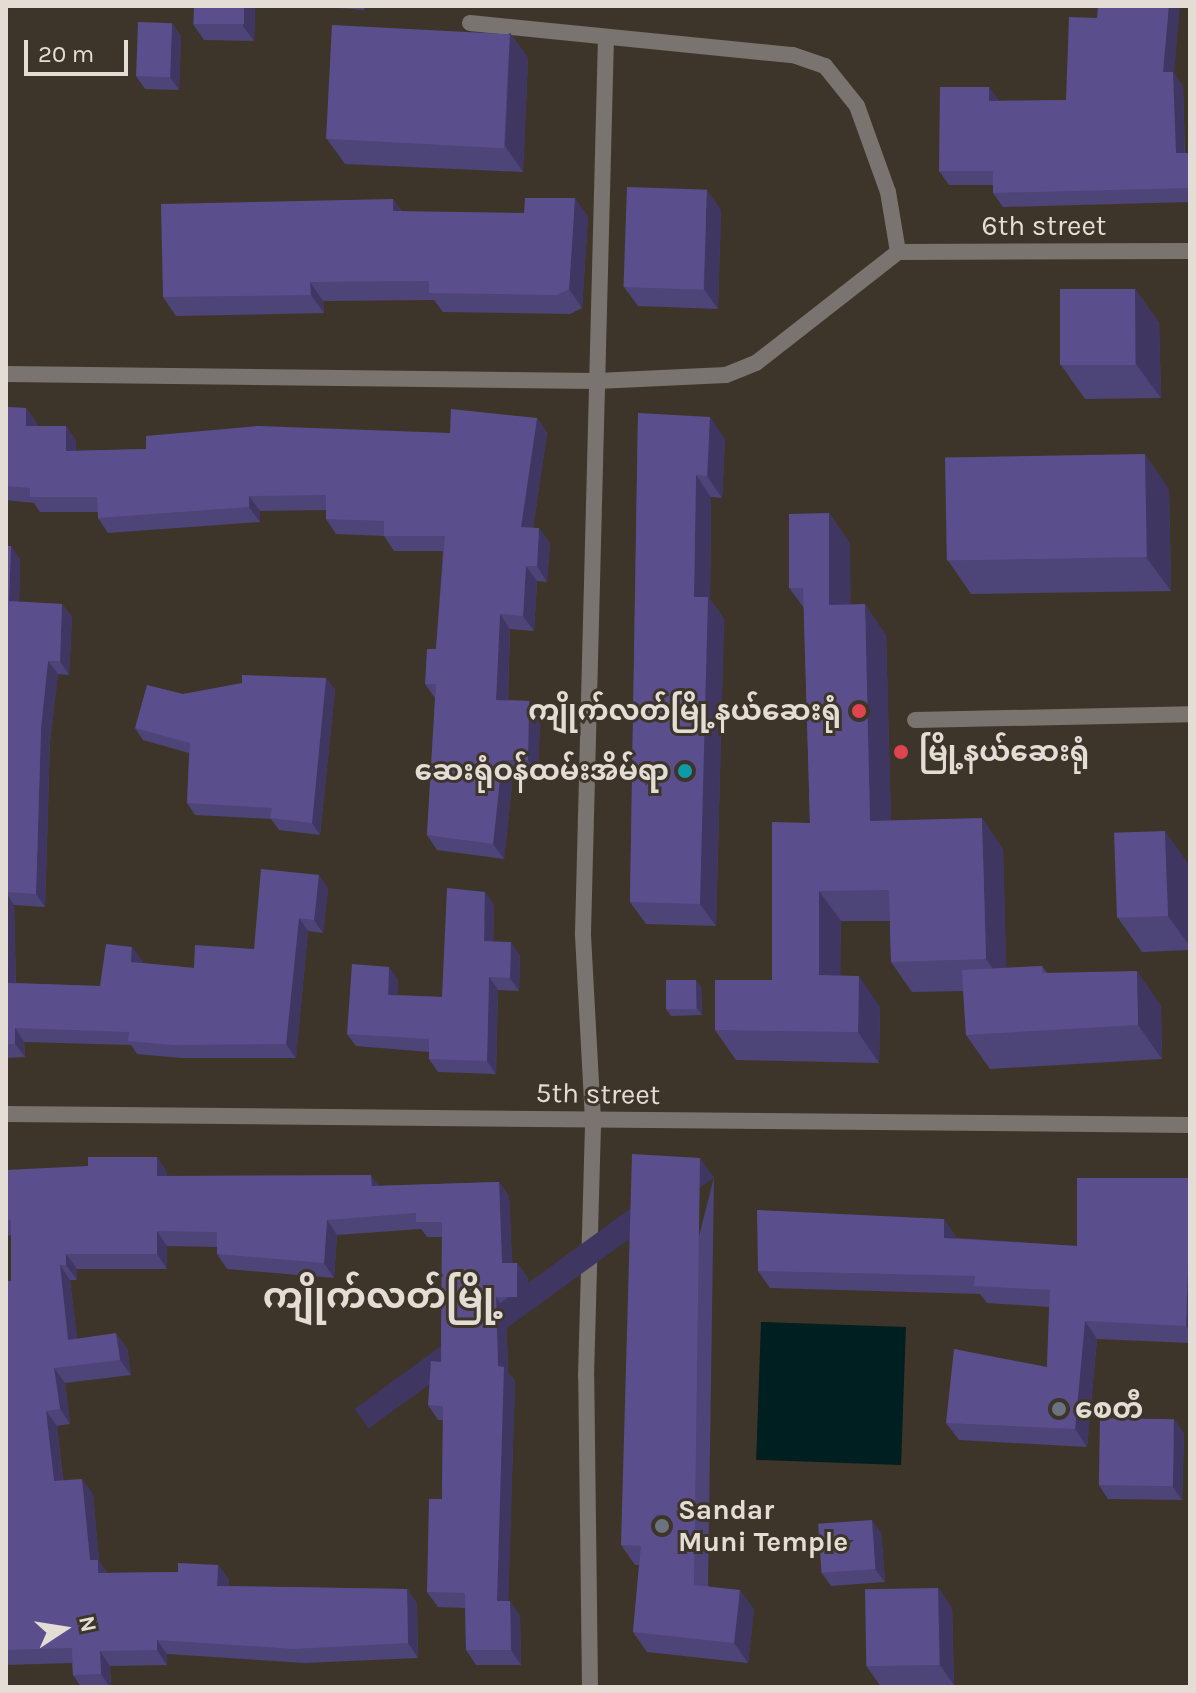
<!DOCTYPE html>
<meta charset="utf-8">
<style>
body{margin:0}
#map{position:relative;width:1196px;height:1693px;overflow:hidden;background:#3e352a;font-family:Karla,"Noto Sans Myanmar",sans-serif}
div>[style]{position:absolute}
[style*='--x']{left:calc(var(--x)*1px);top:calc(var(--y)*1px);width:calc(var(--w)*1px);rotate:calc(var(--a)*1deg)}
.water>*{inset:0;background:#001f21;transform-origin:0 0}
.service>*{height:16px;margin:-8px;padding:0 8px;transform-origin:8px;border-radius:8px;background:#79746f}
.minor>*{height:16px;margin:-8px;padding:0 8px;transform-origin:8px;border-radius:8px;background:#79746f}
.wall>*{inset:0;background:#4d4478}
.shaded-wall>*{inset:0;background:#3f3762;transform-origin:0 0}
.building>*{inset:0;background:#5a4f8c;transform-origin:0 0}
.dots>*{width:22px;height:22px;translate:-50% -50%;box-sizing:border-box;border:4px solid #3e352a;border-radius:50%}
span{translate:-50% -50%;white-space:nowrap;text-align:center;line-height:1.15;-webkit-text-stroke:6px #3e352a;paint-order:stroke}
.street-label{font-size:28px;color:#e3ddd6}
.poi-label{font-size:28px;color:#e3ddd6;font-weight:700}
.right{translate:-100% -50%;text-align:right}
.left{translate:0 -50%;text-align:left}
.district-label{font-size:36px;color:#e3ddd6;font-weight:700}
.frame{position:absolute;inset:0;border:8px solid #e3ddd6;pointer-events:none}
.north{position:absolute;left:24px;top:1589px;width:80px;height:80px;-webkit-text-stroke:6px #3e352a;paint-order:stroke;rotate:78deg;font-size:22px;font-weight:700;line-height:32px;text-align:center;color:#e3ddd6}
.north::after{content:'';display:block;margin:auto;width:28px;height:36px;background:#e3ddd6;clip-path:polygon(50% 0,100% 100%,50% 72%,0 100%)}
.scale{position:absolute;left:24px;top:40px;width:104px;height:36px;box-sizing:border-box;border:4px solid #e3ddd6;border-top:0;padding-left:10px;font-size:24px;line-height:28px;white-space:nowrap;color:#e3ddd6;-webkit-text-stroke:6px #3e352a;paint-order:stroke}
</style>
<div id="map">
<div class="water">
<i style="left:761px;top:1322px;width:145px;height:138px;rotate:2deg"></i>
</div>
<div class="service">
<i style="--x:915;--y:720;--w:275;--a:-1.2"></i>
</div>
<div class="minor">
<i style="--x:470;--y:23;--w:325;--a:5.7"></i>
<i style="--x:793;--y:55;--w:34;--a:19"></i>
<i style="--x:825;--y:66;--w:51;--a:51.3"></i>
<i style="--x:857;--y:106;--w:91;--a:70.2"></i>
<i style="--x:888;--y:192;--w:61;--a:80.5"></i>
<i style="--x:898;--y:252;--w:292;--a:-0.2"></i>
<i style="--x:6;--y:374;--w:591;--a:0.68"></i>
<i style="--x:597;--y:381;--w:129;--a:-2.7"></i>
<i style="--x:726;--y:375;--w:32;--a:-22"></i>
<i style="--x:756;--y:363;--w:180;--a:-38"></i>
<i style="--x:6;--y:1114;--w:1184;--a:0.53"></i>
<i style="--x:590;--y:1687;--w:311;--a:-90.7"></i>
<i style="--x:586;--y:1376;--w:256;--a:-88.4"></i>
<i style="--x:593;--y:1120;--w:187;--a:-93.1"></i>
<i style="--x:583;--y:933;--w:896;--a:-88.53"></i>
</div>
<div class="wall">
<i style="clip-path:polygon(194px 6px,255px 6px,254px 41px,204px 40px,193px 24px)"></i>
<i style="clip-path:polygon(316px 6px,365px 6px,364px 10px)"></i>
<i style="clip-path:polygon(1097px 18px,1174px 74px,1183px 86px,1185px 153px,1190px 153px,1190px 202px,1003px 207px,993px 193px,993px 185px,949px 185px,939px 171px,989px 87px,999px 101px,1066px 100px)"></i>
<i style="clip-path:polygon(172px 23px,181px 37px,179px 90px,145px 89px,136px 76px)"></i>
<i style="clip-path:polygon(510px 33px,528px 58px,523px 172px,345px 164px,327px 139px)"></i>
<i style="clip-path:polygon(393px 199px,402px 212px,588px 216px,582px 308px,570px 314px,443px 312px,434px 300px,323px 301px,324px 313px,176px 316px,163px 297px)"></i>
<i style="clip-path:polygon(721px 210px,718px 309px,638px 306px,624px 287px)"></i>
<i style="clip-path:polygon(1135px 289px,1159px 323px,1161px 398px,1085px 399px,1061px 365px)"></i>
<i style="clip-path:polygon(6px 407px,26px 408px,37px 423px,37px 426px,66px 426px,76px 441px,76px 451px,146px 449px,450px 433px,537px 418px,547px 433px,533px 528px,550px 543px,547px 582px,537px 581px,534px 631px,510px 629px,508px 700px,529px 701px,540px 716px,538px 776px,513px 775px,504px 859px,437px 850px,427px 835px,435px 698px,425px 684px,436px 649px,443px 551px,394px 551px,384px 536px,336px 534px,326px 519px,326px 510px,260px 511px,260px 522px,108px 533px,98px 518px,98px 512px,40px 512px,34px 503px,6px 500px)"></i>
<i style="clip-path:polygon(638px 413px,725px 439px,722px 498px,711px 497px,710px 599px,724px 619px,716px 926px,646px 924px,630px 902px)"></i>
<i style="clip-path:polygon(1169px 489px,1171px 591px,971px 594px,947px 559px)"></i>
<i style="clip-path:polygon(829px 513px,850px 544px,850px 604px,886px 635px,891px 821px,1003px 849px,1006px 968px,1042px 966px,1047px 973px,1161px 1006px,1162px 1059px,990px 1069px,966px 1035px,963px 991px,912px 992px,891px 962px,890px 921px,841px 921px,840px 976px,880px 1007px,879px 1063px,736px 1060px,715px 1030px,772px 980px,810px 823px,804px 608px,789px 588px)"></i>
<i style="clip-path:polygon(6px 546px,20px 559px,19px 602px,62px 604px,72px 617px,69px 675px,58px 674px,50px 741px,45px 907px,14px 905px,16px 983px,100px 986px,142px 960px,142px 963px,194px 968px,254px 949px,328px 888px,323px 933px,308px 931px,296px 1058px,181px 1058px,137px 1054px,131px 1045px,24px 1042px,25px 1057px,6px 1058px)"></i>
<i style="clip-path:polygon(326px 678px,335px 690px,320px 835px,279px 830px,271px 819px,195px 815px,187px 803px,189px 753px,143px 740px,135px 728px,183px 694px)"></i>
<i style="clip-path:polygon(1189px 865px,1190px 950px,1142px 952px,1118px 918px)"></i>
<i style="clip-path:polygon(494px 905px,493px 942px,520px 955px,519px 991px,498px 990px,496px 1074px,438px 1072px,429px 1059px,429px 1052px,356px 1046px,347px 1034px,389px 967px,398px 980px,397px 995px,442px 997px)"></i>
<i style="clip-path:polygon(696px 980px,701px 987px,702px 1015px,671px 1016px,666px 1009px)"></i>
<i style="clip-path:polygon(6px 1170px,167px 1172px,167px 1176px,379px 1186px,499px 1182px,509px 1197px,512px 1263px,517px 1263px,528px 1278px,527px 1312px,506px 1312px,508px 1372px,515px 1381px,508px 1601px,510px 1601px,520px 1616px,521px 1665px,476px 1665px,466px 1650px,465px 1608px,438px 1607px,427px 1592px,442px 1499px,443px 1420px,438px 1420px,428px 1405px,441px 1362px,442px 1237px,427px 1237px,421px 1229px,337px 1235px,334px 1278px,227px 1269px,217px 1254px,217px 1247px,167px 1246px,167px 1269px,77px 1269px,77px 1280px,70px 1280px,77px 1339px,127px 1348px,131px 1375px,65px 1383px,70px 1424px,57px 1426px,63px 1480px,93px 1494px,99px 1561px,107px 1573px,178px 1572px,218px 1565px,229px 1580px,228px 1586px,407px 1589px,417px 1604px,418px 1658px,304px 1663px,167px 1654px,167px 1665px,110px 1666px,111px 1687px,81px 1687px,73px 1675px,72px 1663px,6px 1665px,6px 1281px,11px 1281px,11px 1235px,6px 1236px)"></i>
<i style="clip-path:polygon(714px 1177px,708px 1586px,754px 1609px,748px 1663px,647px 1652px,633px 1632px,639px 1565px,635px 1565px,621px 1545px)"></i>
<i style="clip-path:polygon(1190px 1178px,1190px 1343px,1097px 1339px,1087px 1447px,959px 1440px,946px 1423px,1047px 1367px,1049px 1307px,987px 1303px,980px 1294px,770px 1288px,758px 1271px,944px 1219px,956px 1238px,1077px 1246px)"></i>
<i style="clip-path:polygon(1184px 1433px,1182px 1500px,1108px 1499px,1099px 1485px)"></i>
<i style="clip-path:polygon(881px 1533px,885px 1582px,831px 1586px,821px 1572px)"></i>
<i style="clip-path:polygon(938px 1588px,952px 1608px,954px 1685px,881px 1687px,867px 1667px)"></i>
</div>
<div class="shaded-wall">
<i style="clip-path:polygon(244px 6px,255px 6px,254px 41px,243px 26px)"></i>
<i style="clip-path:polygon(1169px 6px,1180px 6px,1174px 74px,1183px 86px,1185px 167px,1176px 153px,1163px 72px)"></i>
<i style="clip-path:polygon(172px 23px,181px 37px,179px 90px,170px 77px)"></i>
<i style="clip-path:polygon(510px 33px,528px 58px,523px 172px,505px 146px)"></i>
<i style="clip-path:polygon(989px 87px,999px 101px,989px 101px)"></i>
<i style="clip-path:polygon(707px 190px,721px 210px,718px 309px,704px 289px)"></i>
<i style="clip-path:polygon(575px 198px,588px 216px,582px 308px,569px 289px)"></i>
<i style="clip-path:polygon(393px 199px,406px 218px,393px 211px)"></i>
<i style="clip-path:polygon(310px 282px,323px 301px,324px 313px,311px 295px)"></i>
<i style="clip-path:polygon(1135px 289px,1159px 323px,1161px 398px,1136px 364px)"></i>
<i style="clip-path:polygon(26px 408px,37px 423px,36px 441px,26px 426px)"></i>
<i style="clip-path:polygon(710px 417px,725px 439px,722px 498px,707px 476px)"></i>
<i style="clip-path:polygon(537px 418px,547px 433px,531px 542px,521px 527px)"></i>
<i style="clip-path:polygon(66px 426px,76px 441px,76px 466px,66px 451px)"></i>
<i style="clip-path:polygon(1145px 454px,1169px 489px,1171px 591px,1146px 557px)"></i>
<i style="clip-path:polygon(696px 475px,711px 497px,710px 599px,724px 619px,716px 926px,700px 904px,694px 597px)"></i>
<i style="clip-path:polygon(249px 496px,260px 511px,260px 522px,249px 507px)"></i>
<i style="clip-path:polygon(829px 513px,850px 544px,851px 635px,829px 605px)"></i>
<i style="clip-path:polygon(539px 528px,550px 543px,547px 582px,537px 566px)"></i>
<i style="clip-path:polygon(11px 546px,20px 559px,19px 614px,9px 601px)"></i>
<i style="clip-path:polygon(526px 566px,537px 581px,534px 631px,523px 616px)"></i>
<i style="clip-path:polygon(62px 604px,72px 617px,69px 675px,60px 661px)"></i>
<i style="clip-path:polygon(865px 604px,886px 635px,892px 852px,870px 821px)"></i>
<i style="clip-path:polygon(500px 614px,510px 629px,507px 715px,496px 700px)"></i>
<i style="clip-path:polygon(48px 661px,58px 674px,50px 741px,45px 907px,36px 894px,41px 728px)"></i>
<i style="clip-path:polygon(326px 678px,335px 690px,320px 835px,312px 823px)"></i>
<i style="clip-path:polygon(529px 701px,540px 716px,538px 776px,528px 760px)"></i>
<i style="clip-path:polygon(502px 760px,513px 775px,504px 859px,493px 844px)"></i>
<i style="clip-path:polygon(982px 818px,1003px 849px,1007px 989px,986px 959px)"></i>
<i style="clip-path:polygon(1165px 831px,1189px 865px,1190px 946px,1168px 916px)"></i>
<i style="clip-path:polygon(319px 875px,328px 888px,323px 933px,314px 920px)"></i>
<i style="clip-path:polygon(819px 891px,841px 921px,840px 1006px,819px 975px)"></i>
<i style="clip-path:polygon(485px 892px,494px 905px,493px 954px,484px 941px)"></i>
<i style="clip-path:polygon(6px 893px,14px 905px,16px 996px,7px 983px)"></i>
<i style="clip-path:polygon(299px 918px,308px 931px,296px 1058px,286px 1044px)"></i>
<i style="clip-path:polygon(511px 942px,520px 955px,519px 991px,510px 978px)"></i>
<i style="clip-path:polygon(132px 947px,142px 960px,140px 975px,131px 962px)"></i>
<i style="clip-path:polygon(389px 967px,398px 980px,397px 1007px,388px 995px)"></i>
<i style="clip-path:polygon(1137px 971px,1161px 1006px,1162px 1059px,1138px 1025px)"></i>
<i style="clip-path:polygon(859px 976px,880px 1007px,879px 1063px,858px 1032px)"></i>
<i style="clip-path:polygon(489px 977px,498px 990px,496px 1074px,487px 1061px)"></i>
<i style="clip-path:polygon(696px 980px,701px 987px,702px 1015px,697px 1008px)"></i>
<i style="clip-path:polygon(15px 1028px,24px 1042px,25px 1057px,15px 1044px)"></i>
<i style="clip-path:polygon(157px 1157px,167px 1172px,167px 1190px,157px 1176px)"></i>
<i style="left:700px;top:1158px;width:24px;height:427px;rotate:54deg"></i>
<i style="clip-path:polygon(371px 1175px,382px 1190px,372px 1186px)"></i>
<i style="clip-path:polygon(499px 1182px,509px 1197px,513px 1277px,502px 1263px)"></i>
<i style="clip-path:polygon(944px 1219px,956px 1237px,956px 1255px,944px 1238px)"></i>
<i style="clip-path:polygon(327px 1220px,337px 1235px,334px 1278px,324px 1263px)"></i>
<i style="clip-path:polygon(157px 1231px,167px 1246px,167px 1269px,157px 1254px)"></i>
<i style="clip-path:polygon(1189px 1237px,1190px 1238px,1190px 1331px,1186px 1326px)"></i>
<i style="clip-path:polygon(66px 1254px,77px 1269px,77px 1280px,66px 1265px)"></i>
<i style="clip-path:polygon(517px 1263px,528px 1278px,527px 1312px,517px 1297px)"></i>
<i style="clip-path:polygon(60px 1265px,70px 1280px,79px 1354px,68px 1340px)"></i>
<i style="clip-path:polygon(496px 1297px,506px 1312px,508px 1372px,515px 1381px,508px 1616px,497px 1601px,498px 1366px)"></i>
<i style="clip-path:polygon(1085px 1321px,1097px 1339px,1087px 1447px,1075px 1429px)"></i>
<i style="clip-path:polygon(116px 1333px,127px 1348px,131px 1375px,120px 1360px)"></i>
<i style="clip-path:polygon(54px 1368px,65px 1383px,70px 1424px,60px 1409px)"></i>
<i style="clip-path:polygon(46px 1411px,57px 1426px,64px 1496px,54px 1481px)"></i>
<i style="clip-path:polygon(1174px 1419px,1184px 1433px,1182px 1500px,1173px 1487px)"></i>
<i style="clip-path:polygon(82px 1479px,93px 1494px,99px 1561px,108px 1575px,109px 1588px,90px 1560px)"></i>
<i style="clip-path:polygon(872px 1520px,881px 1533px,885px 1582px,875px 1569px)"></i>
<i style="clip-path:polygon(218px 1565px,229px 1580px,228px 1601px,217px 1586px)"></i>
<i style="clip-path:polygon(938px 1588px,952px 1608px,954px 1685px,940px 1665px)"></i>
<i style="clip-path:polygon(407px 1589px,417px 1604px,418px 1658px,408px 1643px)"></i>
<i style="clip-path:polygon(740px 1590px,754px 1609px,748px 1663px,734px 1643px)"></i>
<i style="clip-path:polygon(510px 1601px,520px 1616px,521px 1665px,511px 1650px)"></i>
<i style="clip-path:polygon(157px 1640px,167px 1654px,167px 1665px,157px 1650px)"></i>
<i style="clip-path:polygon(100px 1651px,110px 1666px,111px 1687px,110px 1687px,101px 1674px)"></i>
</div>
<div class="building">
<i style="left:194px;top:6px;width:50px;height:18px"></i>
<i style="clip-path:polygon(1098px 6px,1169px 6px,1163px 72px,1173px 72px,1176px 153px,1190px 153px,1190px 188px,993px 193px,993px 171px,939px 171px,940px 87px,989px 87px,989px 101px,1066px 100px,1069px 17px,1097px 18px)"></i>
<i style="left:138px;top:22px;width:34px;height:54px;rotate:2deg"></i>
<i style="left:332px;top:25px;width:178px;height:114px;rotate:3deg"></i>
<i style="left:627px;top:187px;width:80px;height:100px;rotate:2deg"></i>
<i style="clip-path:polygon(525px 198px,575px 198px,569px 289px,557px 295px,429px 293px,429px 281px,310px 282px,311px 295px,163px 297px,161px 204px,393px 199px,393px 211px,524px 213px)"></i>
<i style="left:1060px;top:289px;width:75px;height:76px"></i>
<i style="clip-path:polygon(6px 407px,26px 408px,26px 426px,66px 426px,66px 451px,146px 449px,146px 436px,258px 426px,450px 433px,451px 409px,537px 418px,521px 527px,539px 528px,537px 566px,526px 566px,523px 616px,500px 614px,496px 700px,529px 701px,528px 760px,502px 760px,493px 844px,427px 835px,436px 684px,425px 684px,427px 649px,436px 649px,445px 536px,384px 536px,384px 521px,326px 519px,326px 495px,249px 496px,249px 507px,98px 518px,97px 497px,30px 497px,30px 488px,6px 486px)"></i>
<i style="clip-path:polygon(638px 413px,710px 417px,707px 476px,696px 475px,694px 597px,708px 597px,700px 904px,630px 902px)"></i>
<i style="left:1145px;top:454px;width:103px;height:200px;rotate:89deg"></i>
<i style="clip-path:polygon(829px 513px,829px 605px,865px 604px,870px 821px,982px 818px,986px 959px,891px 962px,889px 890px,819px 891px,819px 975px,859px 976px,858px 1032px,715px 1030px,715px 980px,772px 980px,772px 822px,810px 823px,803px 588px,789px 588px,789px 514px)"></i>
<i style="clip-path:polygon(6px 546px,11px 546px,9px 601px,62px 604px,60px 661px,48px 661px,41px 728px,36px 894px,6px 892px)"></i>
<i style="clip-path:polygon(242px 675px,326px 678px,312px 823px,270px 818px,272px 808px,187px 803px,190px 743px,135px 728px,147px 685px,183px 694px,242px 683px)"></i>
<i style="left:1165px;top:831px;width:85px;height:51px;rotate:88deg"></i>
<i style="clip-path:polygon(261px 869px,319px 875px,314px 920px,299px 918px,286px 1044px,172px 1045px,128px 1041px,129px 1032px,15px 1028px,15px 1044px,6px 1044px,6px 938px,7px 983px,100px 986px,106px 944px,132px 947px,131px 962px,194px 968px,195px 945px,254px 949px)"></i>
<i style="clip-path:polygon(447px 888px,485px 892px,484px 941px,511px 942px,510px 978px,489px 977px,487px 1061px,429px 1059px,429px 1039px,347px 1034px,352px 964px,389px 967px,388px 995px,442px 997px)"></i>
<i style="clip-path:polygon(1042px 966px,1042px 973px,1137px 971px,1138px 1025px,966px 1035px,962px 970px)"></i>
<i style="left:666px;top:980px;width:30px;height:29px"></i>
<i style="clip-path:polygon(632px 1154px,700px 1158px,694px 1585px,740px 1590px,734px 1643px,633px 1632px,641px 1546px,621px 1545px)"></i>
<i style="clip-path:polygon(88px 1157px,157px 1157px,157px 1176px,371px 1175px,372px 1186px,499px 1182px,502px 1263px,517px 1263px,517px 1297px,496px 1297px,498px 1366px,504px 1367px,497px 1601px,510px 1601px,511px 1650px,466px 1650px,465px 1593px,427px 1592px,429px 1499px,442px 1499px,443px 1406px,428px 1405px,431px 1361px,441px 1362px,442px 1222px,416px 1222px,416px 1213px,327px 1220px,324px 1263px,217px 1254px,217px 1232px,157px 1231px,157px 1254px,66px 1254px,66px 1265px,60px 1265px,68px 1340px,116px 1333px,120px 1360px,54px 1368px,60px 1409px,46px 1411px,54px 1481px,82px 1479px,90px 1560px,98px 1560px,98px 1573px,178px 1572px,178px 1563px,218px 1565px,217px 1586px,407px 1589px,408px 1643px,294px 1649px,157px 1640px,157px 1650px,100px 1651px,101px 1674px,73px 1675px,72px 1648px,6px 1650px,6px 1281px,11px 1281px,11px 1220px,6px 1220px,6px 1170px,88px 1166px)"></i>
<i style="clip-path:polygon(1077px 1178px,1190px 1178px,1190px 1237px,1189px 1237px,1186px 1326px,1085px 1321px,1075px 1429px,946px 1423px,954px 1349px,1047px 1367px,1050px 1290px,974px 1286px,975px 1276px,758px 1271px,757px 1210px,944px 1219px,944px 1238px,1077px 1246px)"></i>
<i style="left:1100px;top:1418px;width:74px;height:67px;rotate:1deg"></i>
<i style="left:872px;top:1520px;width:49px;height:54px;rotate:86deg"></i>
<i style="left:938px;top:1588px;width:77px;height:73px;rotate:89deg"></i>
</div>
<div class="dots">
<i style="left:859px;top:711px;background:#e0444e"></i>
<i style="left:901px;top:752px;background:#e0444e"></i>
<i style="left:685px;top:771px;background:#0f9aa8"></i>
<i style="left:1059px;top:1409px;background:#6b7280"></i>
<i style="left:662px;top:1526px;background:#6b7280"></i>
</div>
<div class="street-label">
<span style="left:1044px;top:226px">6th street</span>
<span style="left:598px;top:1094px;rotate:1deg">5th street</span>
</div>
<div class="poi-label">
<span class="right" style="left:841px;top:711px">ကျိုက်လတ်မြို့နယ်ဆေးရုံ</span>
<span class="left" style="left:919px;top:752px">မြို့နယ်ဆေးရုံ</span>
<span class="right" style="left:669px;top:771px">ဆေးရုံဝန်ထမ်းအိမ်ရာ</span>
<span class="left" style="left:1075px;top:1409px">စေတီ</span>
<span class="left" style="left:678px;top:1526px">Sandar<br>Muni Temple</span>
</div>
<div class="district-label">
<span style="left:383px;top:1297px">ကျိုက်လတ်မြို့</span>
</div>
<div class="frame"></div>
<div class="north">N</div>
<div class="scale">20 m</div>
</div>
